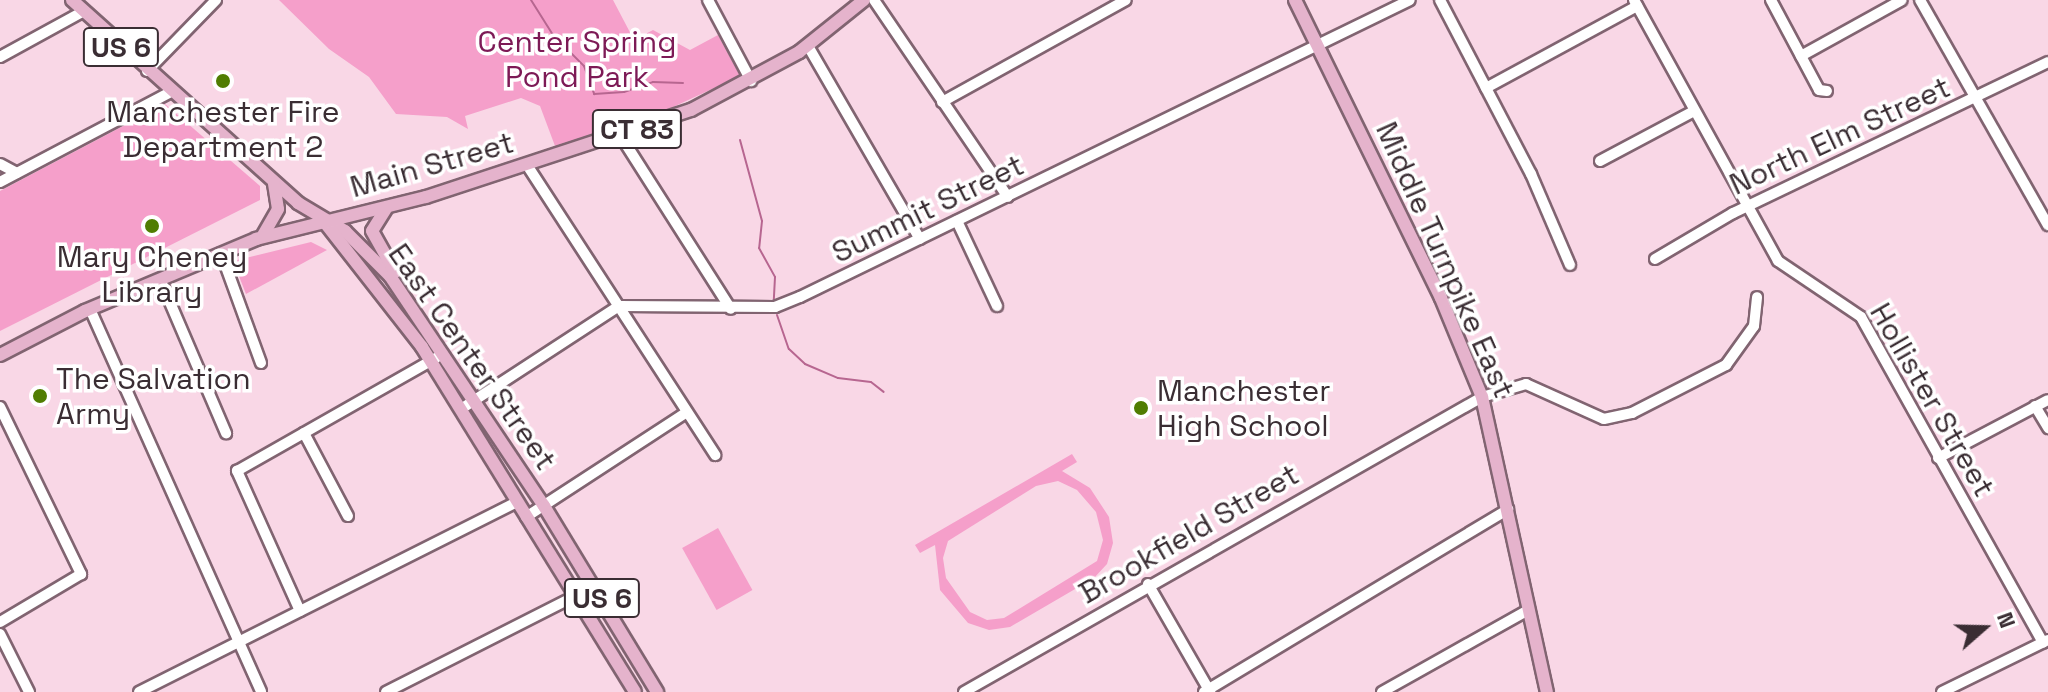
<!DOCTYPE html>
<style>
body{margin:0}
#map{position:relative;width:2048px;height:692px;overflow:hidden;background:#f9d7e6;font-family:"Space Grotesk",sans-serif}
div>[style]{position:absolute}
[style*='--x']{left:calc(var(--x)*1px);top:calc(var(--y)*1px);width:calc(var(--w)*1px);rotate:calc(var(--a)*1deg)}
.green>*{inset:0;background:#f59fca;transform-origin:0 0}
.stream>*{height:2px;margin:-1px;padding:0 1px;transform-origin:1px;border-radius:1px;background:#b76690}
.roads{filter:drop-shadow(2px 0 #816471) drop-shadow(-2px 0 #816471) drop-shadow(0 2px #816471) drop-shadow(0 -2px #816471)}
.minor>*{height:10px;margin:-5px;padding:0 5px;transform-origin:5px;border-radius:5px;background:#fff}
.major>*{height:12px;margin:-6px;padding:0 6px;transform-origin:6px;border-radius:6px;background:#e5b3cc}
.dots>*{width:22px;height:22px;translate:-50% -50%;box-sizing:border-box;border:4px solid #fff;border-radius:50%}
span{translate:-50% -50%;white-space:nowrap;text-align:center;line-height:1.15;-webkit-text-stroke:7px #fff;paint-order:stroke}
.shield-label span{padding:2px 6px;background:#fff;border:2px solid;border-radius:6px;-webkit-text-stroke-width:0}
.shield-label{font-size:28px;color:#3a2d33;font-weight:700}
.park-label{font-size:30px;color:#7d1a56}
.poi-label{font-size:30px;color:#3a2d33}
.left{translate:0 -50%;text-align:left}
.street-label{font-size:30px;color:#3a2d33}
.north{position:absolute;left:1944px;top:588px;width:80px;height:80px;-webkit-text-stroke:6px #fff;paint-order:stroke;rotate:70deg;font-size:22px;font-weight:700;line-height:32px;text-align:center;color:#3a2d33}
.north::after{content:'';display:block;margin:auto;width:28px;height:36px;background:#3a2d33;clip-path:polygon(50% 0,100% 100%,50% 72%,0 100%)}
</style>
<div id="map">
<div class="green">
<i style="clip-path:polygon(279px 0,613px 0,634px 40px,653px 30px,690px 50px,718px 35px,740px 76px,671px 108px,555px 146px,540px 106px,521px 98px,465px 116px,468px 129px,447px 117px,396px 114px,369px 77px,329px 49px)"></i>
<i style="clip-path:polygon(165px 104px,260px 186px,260px 200px,0 331px,0 191px)"></i>
<i style="clip-path:polygon(311px 242px,327px 250px,246px 294px,233px 261px)"></i>
<i style="clip-path:polygon(evenodd,1072px 454px,1077px 462px,1062px 471px,1090px 488px,1109px 517px,1113px 543px,1107px 564px,1094px 578px,1010px 627px,989px 630px,968px 623px,940px 590px,935px 545px,920px 553px,915px 545px,1072px 454px,1058px 481px,1077px 490px,1096px 512px,1103px 540px,1097px 561px,1004px 618px,987px 620px,970px 612px,946px 578px,943px 558px,948px 541px,1036px 486px,1058px 481px)"></i>
<i style="left:718px;top:528px;width:71px;height:41px;rotate:61deg"></i>
</div>
<div class="stream">
<i style="--x:531;--y:0;--w:41;--a:57.8"></i>
<i style="--x:553;--y:35;--w:44;--a:45"></i>
<i style="--x:584;--y:66;--w:30;--a:70"></i>
<i style="--x:594;--y:94;--w:30;--a:-4"></i>
<i style="--x:624;--y:92;--w:31;--a:-19"></i>
<i style="--x:653;--y:82;--w:30;--a:2"></i>
<i style="--x:740;--y:140;--w:84;--a:74.8"></i>
<i style="--x:762;--y:221;--w:27;--a:96"></i>
<i style="--x:759;--y:248;--w:33;--a:61"></i>
<i style="--x:775;--y:277;--w:22;--a:93"></i>
<i style="--x:777;--y:315;--w:36;--a:71"></i>
<i style="--x:789;--y:349;--w:22;--a:43"></i>
<i style="--x:805;--y:364;--w:36;--a:23"></i>
<i style="--x:838;--y:378;--w:33;--a:7"></i>
<i style="--x:871;--y:382;--w:16;--a:38"></i>
</div>
<div class="roads">
<div class="minor">
<i style="--x:708;--y:0;--w:92;--a:62"></i>
<i style="--x:874;--y:0;--w:238;--a:55.8"></i>
<i style="--x:1440;--y:0;--w:196;--a:62.4"></i>
<i style="--x:1531;--y:174;--w:99;--a:66.8"></i>
<i style="--x:1634;--y:0;--w:298;--a:61.1"></i>
<i style="--x:1778;--y:261;--w:100;--a:34"></i>
<i style="--x:1861;--y:317;--w:373;--a:60.8"></i>
<i style="--x:1771;--y:0;--w:102;--a:61.9"></i>
<i style="--x:1819;--y:90;--w:8;--a:7"></i>
<i style="--x:1920;--y:0;--w:259;--a:60.4"></i>
<i style="--x:808;--y:46;--w:223;--a:59.9"></i>
<i style="--x:1801;--y:56;--w:115;--a:-29"></i>
<i style="--x:0;--y:57;--w:96;--a:-28.7"></i>
<i style="--x:147;--y:71;--w:99;--a:-45.8"></i>
<i style="--x:1486;--y:88;--w:172;--a:-28.5"></i>
<i style="--x:942;--y:102;--w:210;--a:-29"></i>
<i style="--x:620;--y:135;--w:206;--a:57.5"></i>
<i style="--x:1600;--y:161;--w:106;--a:-28"></i>
<i style="--x:0;--y:164;--w:19;--a:28"></i>
<i style="--x:527;--y:165;--w:346;--a:57"></i>
<i style="--x:0;--y:182;--w:193;--a:-27.8"></i>
<i style="--x:957;--y:221;--w:94;--a:64.8"></i>
<i style="--x:221;--y:253;--w:117;--a:70"></i>
<i style="--x:1655;--y:259;--w:91;--a:-30.5"></i>
<i style="--x:1733;--y:213;--w:349;--a:-25.6"></i>
<i style="--x:160;--y:279;--w:168;--a:66.8"></i>
<i style="--x:90;--y:309;--w:419;--a:65.9"></i>
<i style="--x:2035;--y:406;--w:26;--a:59"></i>
<i style="--x:0;--y:407;--w:186;--a:64.1"></i>
<i style="--x:81;--y:574;--w:94;--a:149.3"></i>
<i style="--x:461;--y:409;--w:189;--a:-33.1"></i>
<i style="--x:619;--y:306;--w:156;--a:0.4"></i>
<i style="--x:775;--y:307;--w:27;--a:-22"></i>
<i style="--x:800;--y:297;--w:678;--a:-25.96"></i>
<i style="--x:304;--y:433;--w:94;--a:62.1"></i>
<i style="--x:1938;--y:458;--w:124;--a:-27.8"></i>
<i style="--x:526;--y:517;--w:192;--a:-33.1"></i>
<i style="--x:1148;--y:584;--w:125;--a:60.1"></i>
<i style="--x:300;--y:611;--w:154;--a:-114.2"></i>
<i style="--x:237;--y:471;--w:229;--a:-29.6"></i>
<i style="--x:0;--y:634;--w:65;--a:63.4"></i>
<i style="--x:139;--y:692;--w:423;--a:-26.7"></i>
<i style="--x:386;--y:692;--w:234;--a:-26.9"></i>
<i style="--x:964;--y:692;--w:596;--a:-29.66"></i>
<i style="--x:1482;--y:397;--w:46;--a:-16.5"></i>
<i style="--x:1526;--y:384;--w:85;--a:24.2"></i>
<i style="--x:1604;--y:419;--w:29;--a:-12"></i>
<i style="--x:1632;--y:413;--w:106;--a:-27.1"></i>
<i style="--x:1726;--y:365;--w:48;--a:-54.3"></i>
<i style="--x:1754;--y:326;--w:29;--a:-84"></i>
<i style="--x:1204;--y:692;--w:355;--a:-31"></i>
<i style="--x:1382;--y:692;--w:167;--a:-29.3"></i>
<i style="--x:1942;--y:692;--w:118;--a:-26.1"></i>
</div>
<div class="major">
<i style="--x:72;--y:0;--w:304;--a:41.9"></i>
<i style="--x:298;--y:203;--w:55;--a:30.8"></i>
<i style="--x:345;--y:231;--w:64;--a:45"></i>
<i style="--x:390;--y:276;--w:277;--a:56.2"></i>
<i style="--x:544;--y:506;--w:218;--a:58.7"></i>
<i style="--x:1295;--y:0;--w:332;--a:63.9"></i>
<i style="--x:1441;--y:298;--w:107;--a:67.5"></i>
<i style="--x:1482;--y:397;--w:302;--a:77.6"></i>
<i style="--x:387;--y:207;--w:28;--a:122"></i>
<i style="--x:372;--y:231;--w:47;--a:60.7"></i>
<i style="--x:326;--y:224;--w:156;--a:52"></i>
<i style="--x:422;--y:347;--w:405;--a:58.3"></i>
<i style="--x:262;--y:237;--w:32;--a:-60"></i>
<i style="--x:278;--y:209;--w:26;--a:-99"></i>
<i style="--x:0;--y:355;--w:96;--a:-27.4"></i>
<i style="--x:85;--y:311;--w:186;--a:-22.8"></i>
<i style="--x:256;--y:239;--w:175;--a:-13.9"></i>
<i style="--x:426;--y:197;--w:279;--a:-18.2"></i>
<i style="--x:691;--y:110;--w:123;--a:-28.2"></i>
<i style="--x:799;--y:52;--w:83;--a:-38.7"></i>
</div>
</div>
<div class="dots">
<i style="left:223px;top:81px;background:#507d02"></i>
<i style="left:152px;top:226px;background:#507d02"></i>
<i style="left:40px;top:396px;background:#507d02"></i>
<i style="left:1141px;top:408px;background:#507d02"></i>
</div>
<div class="shield-label">
<span style="left:121px;top:47px">US 6</span>
<span style="left:637px;top:129px">CT 83</span>
<span style="left:602px;top:598px">US 6</span>
</div>
<div class="park-label">
<span style="left:577px;top:59px">Center Spring<br>Pond Park</span>
</div>
<div class="poi-label">
<span style="left:223px;top:129px">Manchester Fire<br>Department 2</span>
<span style="left:152px;top:274px">Mary Cheney<br>Library</span>
<span class="left" style="left:56px;top:396px">The Salvation<br>Army</span>
<span class="left" style="left:1157px;top:408px">Manchester<br>High School</span>
</div>
<div class="street-label">
<span style="left:1840px;top:136px;rotate:-25deg">North Elm Street</span>
<span style="left:432px;top:165px;rotate:-16deg">Main Street</span>
<span style="left:928px;top:209px;rotate:-26deg">Summit Street</span>
<span style="left:1445px;top:260px;rotate:66deg">Middle Turnpike East</span>
<span style="left:472px;top:357px;rotate:55deg">East Center Street</span>
<span style="left:1932px;top:400px;rotate:60deg">Hollister Street</span>
<span style="left:1189px;top:534px;rotate:-30deg">Brookfield Street</span>
</div>
<div class="north">N</div>
</div>
